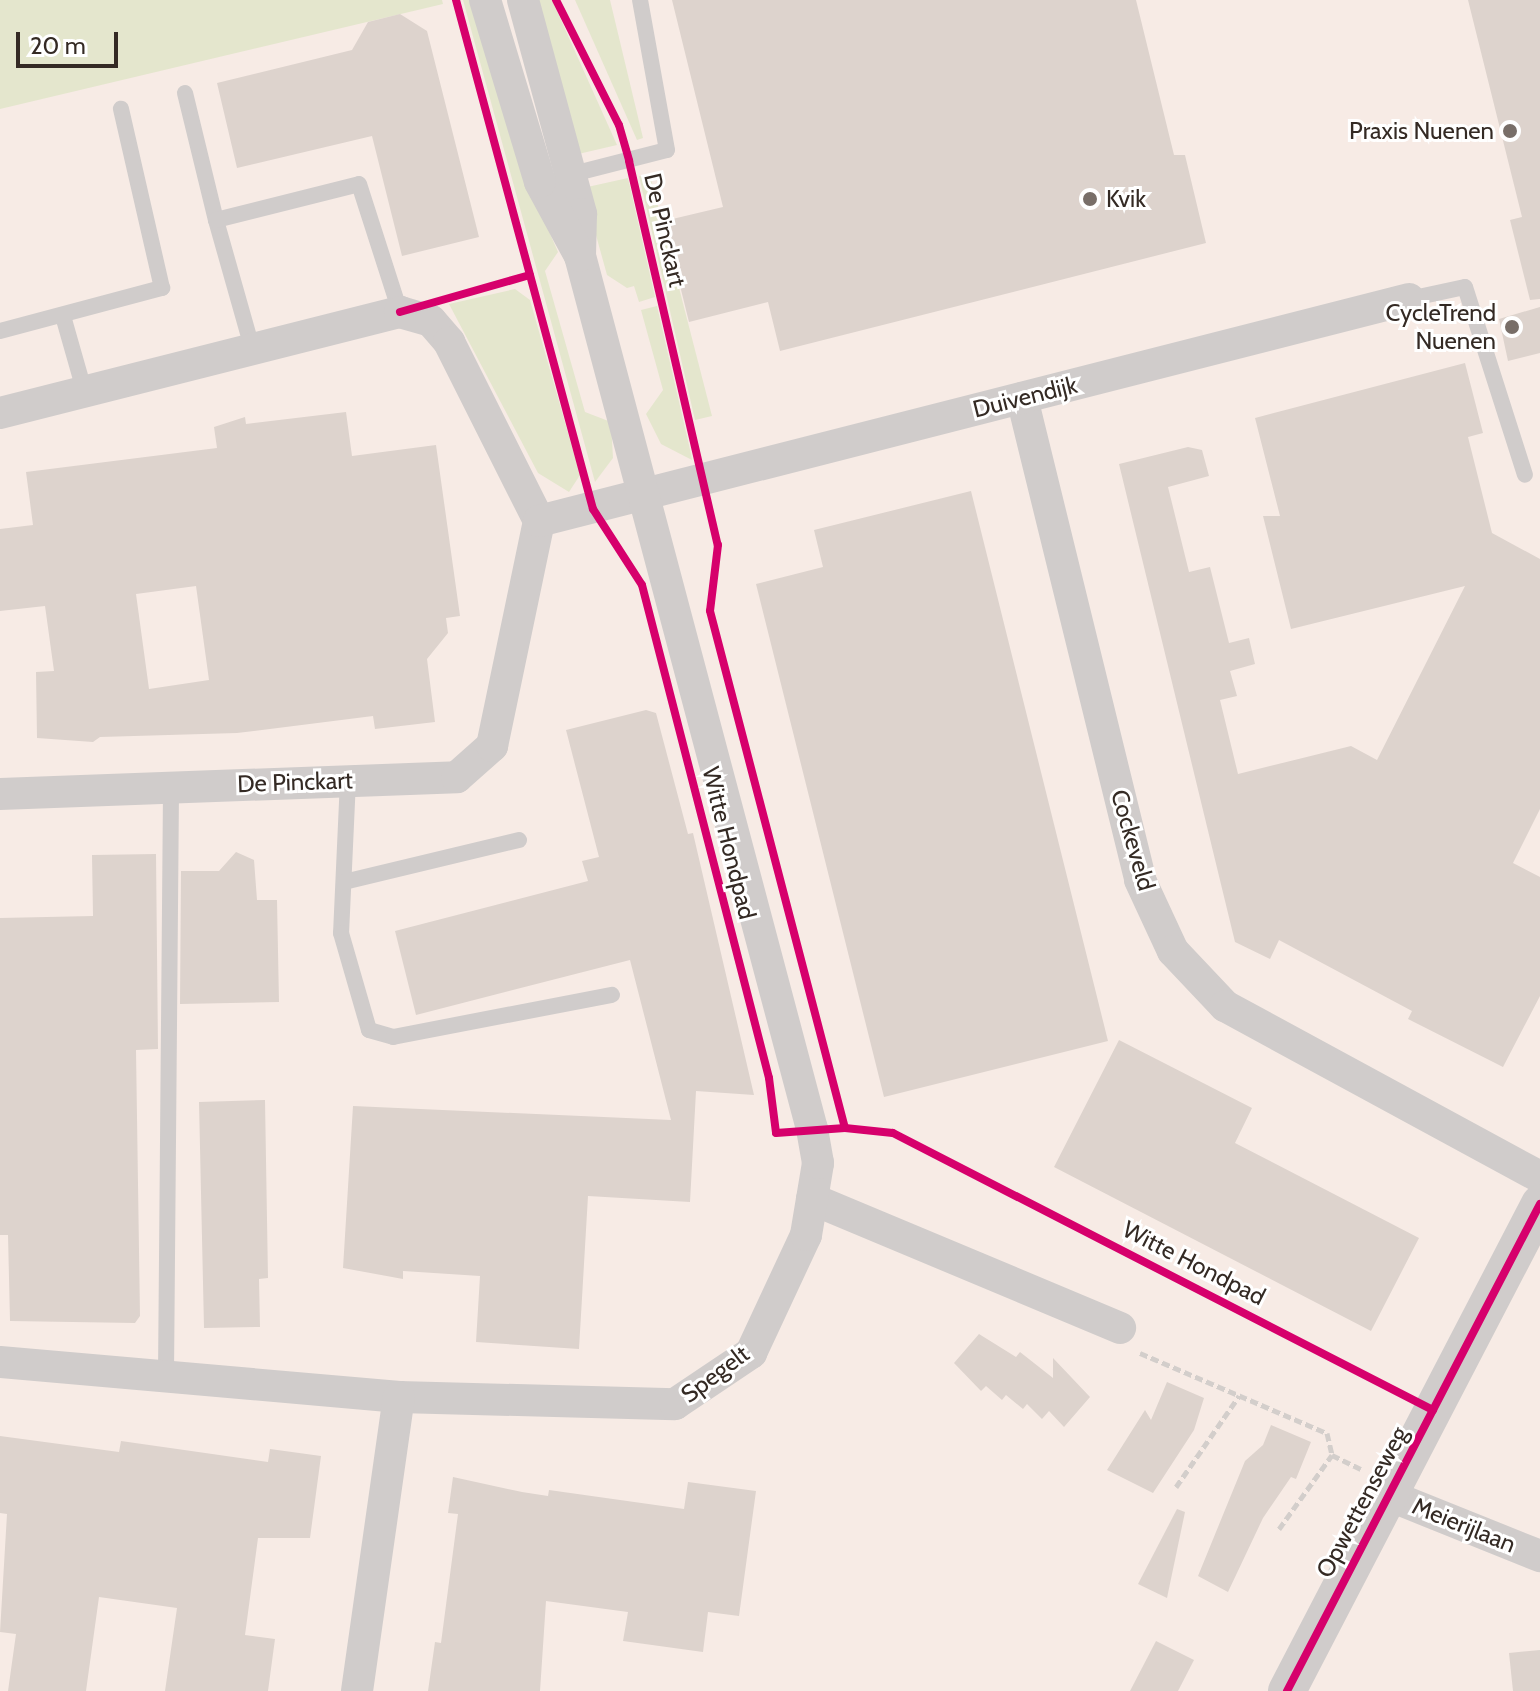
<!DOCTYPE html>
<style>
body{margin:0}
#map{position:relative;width:1540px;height:1691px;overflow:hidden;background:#f7ebe5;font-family:Cabin,sans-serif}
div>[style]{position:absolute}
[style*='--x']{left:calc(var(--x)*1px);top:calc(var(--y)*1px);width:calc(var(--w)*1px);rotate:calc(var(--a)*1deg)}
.green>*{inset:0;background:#e4e6cd}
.building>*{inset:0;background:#ddd3cd}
.path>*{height:5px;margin-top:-2.5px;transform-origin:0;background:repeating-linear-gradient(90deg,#d3cecb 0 8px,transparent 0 12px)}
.service>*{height:16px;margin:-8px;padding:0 8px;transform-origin:8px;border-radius:8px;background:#d0cccb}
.minor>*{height:32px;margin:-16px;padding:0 16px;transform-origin:16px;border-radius:16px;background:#d0cccb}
.tertiary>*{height:38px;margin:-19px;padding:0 19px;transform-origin:19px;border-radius:19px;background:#d0cccb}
.cycleway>*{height:8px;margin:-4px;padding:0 4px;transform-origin:4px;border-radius:4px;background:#d6006c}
.dots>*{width:22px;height:22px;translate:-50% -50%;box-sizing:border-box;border:4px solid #fff;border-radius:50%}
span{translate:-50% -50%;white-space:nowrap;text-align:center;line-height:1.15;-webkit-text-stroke:6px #fff;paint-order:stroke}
.poi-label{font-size:24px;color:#342a24}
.right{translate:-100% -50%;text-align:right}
.left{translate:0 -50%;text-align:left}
.street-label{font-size:24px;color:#342a24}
.scale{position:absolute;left:16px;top:32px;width:102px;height:36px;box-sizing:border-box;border:4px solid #342a24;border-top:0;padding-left:10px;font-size:24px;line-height:28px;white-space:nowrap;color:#342a24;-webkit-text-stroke:6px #fff;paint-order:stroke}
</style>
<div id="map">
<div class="green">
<i style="clip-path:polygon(0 0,442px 0,443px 4px,0 109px)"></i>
<i style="clip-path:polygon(463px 0,474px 0,523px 172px,558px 252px,545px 271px,585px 412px,611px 422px,613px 458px,595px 482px)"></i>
<i style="clip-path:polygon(532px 0,552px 0,617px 145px,574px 155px)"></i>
<i style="clip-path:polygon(575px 0,610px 0,643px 138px,637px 140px)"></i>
<i style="clip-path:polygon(639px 176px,651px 179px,712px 416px,695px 420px)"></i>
<i style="clip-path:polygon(628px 178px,655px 297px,639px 302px,634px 286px,627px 288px,607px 275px,583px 188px)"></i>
<i style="clip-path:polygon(515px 289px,530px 300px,580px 475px,569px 492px,538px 473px,449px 304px)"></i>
<i style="clip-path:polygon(657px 306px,691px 454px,692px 460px,661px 444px,646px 414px,663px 390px,641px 310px)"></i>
</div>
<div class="building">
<i style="clip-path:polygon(672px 0,1136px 0,1174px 155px,1185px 155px,1206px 243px,780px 351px,768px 302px,689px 322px,664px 221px,723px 207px)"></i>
<i style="clip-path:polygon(1468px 0,1540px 0,1540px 299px,1530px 300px,1510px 220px,1522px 217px)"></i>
<i style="clip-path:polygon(400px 14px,427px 31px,479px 237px,402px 256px,372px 136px,237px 168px,217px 83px,352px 50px,368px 22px)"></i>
<i style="clip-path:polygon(1540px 307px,1540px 353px,1508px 361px,1499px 319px)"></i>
<i style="clip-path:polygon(1465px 363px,1483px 433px,1468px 437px,1492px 533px,1540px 559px,1540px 809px,1513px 863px,1540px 877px,1540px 996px,1503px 1067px,1408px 1019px,1412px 1011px,1279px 940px,1270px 959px,1235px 942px,1119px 464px,1188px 447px,1202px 450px,1209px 476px,1168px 487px,1189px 572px,1210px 567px,1229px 643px,1249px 638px,1255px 664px,1230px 671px,1237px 696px,1220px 700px,1238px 774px,1351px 746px,1377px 760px,1465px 586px,1291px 629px,1263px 516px,1280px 516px,1255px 418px)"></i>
<i style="clip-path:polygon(evenodd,346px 412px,352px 456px,436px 445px,460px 616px,446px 618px,448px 633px,427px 659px,435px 722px,375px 729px,373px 716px,237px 733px,100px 737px,93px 742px,37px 738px,36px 672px,54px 671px,45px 606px,0 611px,0 529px,33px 525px,26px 472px,217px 448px,214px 427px,245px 417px,246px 424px,346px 412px,196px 586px,209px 680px,149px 689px,136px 594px,196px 586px)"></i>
<i style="clip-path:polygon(971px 491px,1108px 1041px,884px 1097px,756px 584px,823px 567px,814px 530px)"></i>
<i style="clip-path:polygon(646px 710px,656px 713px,688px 834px,693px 833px,754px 1095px,696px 1091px,690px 1202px,588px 1196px,579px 1349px,476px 1342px,480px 1276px,403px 1271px,403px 1279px,343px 1268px,353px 1106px,671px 1120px,630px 960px,416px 1015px,395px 931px,588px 881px,582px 861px,599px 857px,566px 730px)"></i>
<i style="clip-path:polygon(236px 852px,254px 860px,257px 900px,277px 900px,279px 1002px,180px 1004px,181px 871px,219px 871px)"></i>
<i style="clip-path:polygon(156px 854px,158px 1049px,136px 1050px,140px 1316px,135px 1323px,10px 1321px,8px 1235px,0 1235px,0 918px,93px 916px,92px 855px)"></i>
<i style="clip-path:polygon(1119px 1040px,1252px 1108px,1235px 1143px,1419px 1238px,1371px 1331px,1054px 1167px)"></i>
<i style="clip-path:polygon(265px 1100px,268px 1278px,259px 1279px,260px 1327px,204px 1328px,199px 1102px)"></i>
<i style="clip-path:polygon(979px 1334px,1016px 1357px,1020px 1352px,1053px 1378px,1053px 1358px,1090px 1397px,1064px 1427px,1049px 1411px,1042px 1419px,1027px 1404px,1023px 1409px,1006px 1395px,1002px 1400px,986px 1386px,981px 1391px,954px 1363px)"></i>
<i style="clip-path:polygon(1167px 1382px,1204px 1398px,1194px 1430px,1153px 1493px,1107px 1470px,1145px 1410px,1151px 1420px)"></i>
<i style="clip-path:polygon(1271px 1425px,1311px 1442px,1296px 1479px,1291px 1477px,1263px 1518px,1228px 1592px,1198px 1576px,1245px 1461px,1263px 1445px)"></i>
<i style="clip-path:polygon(0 1436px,119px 1452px,121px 1441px,268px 1462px,270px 1449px,321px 1456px,310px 1538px,258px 1538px,245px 1635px,275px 1639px,268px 1691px,165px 1691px,177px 1608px,99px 1597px,86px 1691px,8px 1691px,16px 1634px,0 1632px,7px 1514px,0 1513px)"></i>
<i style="clip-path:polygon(453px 1477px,522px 1492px,548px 1496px,549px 1490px,684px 1509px,688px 1482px,756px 1491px,739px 1616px,708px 1612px,703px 1652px,623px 1641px,628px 1612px,546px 1601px,540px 1691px,428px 1691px,435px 1642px,441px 1643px,458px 1514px,448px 1513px)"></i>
<i style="clip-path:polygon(1177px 1509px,1185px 1512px,1167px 1598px,1138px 1584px)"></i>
<i style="clip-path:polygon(1156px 1641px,1194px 1660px,1178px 1691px,1130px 1691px)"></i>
<i style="clip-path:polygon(1540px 1650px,1540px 1691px,1513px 1691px,1509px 1653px)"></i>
</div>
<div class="path">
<i style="--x:1140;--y:1353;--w:203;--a:23.2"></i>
<i style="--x:1327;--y:1433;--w:23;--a:77"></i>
<i style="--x:1332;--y:1455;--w:32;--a:26"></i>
<i style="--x:1176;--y:1487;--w:111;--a:-55.3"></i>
<i style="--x:1279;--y:1529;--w:91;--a:-54.4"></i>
</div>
<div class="service">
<i style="--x:185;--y:93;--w:131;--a:76.3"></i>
<i style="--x:565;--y:176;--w:105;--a:-14.3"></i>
<i style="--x:667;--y:150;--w:152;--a:-100.2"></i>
<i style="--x:1409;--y:299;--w:57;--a:-12.1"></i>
<i style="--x:1465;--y:287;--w:197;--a:72.3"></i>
<i style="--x:63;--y:316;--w:80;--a:74.1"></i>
<i style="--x:0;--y:331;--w:168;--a:-14.9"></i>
<i style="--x:162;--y:288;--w:184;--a:-102.9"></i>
<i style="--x:253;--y:351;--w:136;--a:-105.8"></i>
<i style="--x:216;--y:220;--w:147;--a:-14.1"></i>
<i style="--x:359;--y:184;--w:134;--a:72.2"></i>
<i style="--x:348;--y:780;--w:153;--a:92.6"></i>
<i style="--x:341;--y:933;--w:101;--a:73.9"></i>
<i style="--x:369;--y:1030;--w:25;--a:16"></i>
<i style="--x:393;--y:1037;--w:223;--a:-10.9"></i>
<i style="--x:344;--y:882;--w:180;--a:-13.5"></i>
<i style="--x:166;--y:1375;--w:589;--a:-89.51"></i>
</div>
<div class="minor">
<i style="--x:523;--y:0;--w:222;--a:74.8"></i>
<i style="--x:581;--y:214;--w:42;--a:91.4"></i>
<i style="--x:1022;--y:398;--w:496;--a:76.2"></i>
<i style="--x:1140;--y:880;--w:78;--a:65.1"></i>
<i style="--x:1173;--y:951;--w:76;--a:46.6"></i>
<i style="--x:1225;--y:1006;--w:358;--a:28.5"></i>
<i style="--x:0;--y:413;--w:413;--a:-14.2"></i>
<i style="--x:400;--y:312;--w:32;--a:16"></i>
<i style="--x:431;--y:321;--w:28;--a:49"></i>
<i style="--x:449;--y:342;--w:200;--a:63.3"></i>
<i style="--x:0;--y:794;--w:457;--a:-2.1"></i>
<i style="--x:457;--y:777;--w:47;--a:-41.5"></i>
<i style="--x:492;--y:746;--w:230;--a:-78.2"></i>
<i style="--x:539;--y:521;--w:898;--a:-14.31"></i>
<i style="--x:812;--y:1199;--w:334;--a:22.7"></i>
<i style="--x:0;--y:1362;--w:401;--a:5"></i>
<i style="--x:399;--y:1397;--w:276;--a:1.5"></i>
<i style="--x:675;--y:1404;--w:92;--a:-33.9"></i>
<i style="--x:751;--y:1353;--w:130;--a:-65"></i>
<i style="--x:806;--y:1235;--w:73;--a:-80.5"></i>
<i style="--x:818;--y:1163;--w:35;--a:-100"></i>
<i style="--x:812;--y:1129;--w:903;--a:-104.88"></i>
<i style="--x:580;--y:256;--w:84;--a:-118.4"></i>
<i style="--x:540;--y:182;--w:190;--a:-106.8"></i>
<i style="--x:1388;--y:1495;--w:164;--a:21.9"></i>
<i style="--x:357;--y:1691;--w:297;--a:-81.9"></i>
</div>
<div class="tertiary">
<i style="--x:1287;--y:1691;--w:549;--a:-62.55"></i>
</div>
<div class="cycleway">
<i style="--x:456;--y:0;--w:527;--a:74.94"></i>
<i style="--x:593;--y:509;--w:90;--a:57.2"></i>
<i style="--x:642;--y:585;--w:509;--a:75.55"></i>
<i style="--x:769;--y:1078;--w:55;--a:82.7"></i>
<i style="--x:776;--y:1133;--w:69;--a:-4.1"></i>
<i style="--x:845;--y:1128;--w:48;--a:5.9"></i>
<i style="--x:893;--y:1133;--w:607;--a:27.16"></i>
<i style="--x:556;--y:0;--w:140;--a:63.3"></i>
<i style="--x:619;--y:125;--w:37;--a:74"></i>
<i style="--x:629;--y:161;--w:394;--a:77"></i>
<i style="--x:718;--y:545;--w:66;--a:96.9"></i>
<i style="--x:710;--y:611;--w:534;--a:75.37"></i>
<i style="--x:400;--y:312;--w:135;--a:-15.9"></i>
<i style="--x:1287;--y:1691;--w:549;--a:-62.55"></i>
</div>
<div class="dots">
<i style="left:1510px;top:131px;background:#786e68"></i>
<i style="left:1090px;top:199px;background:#786e68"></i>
<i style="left:1512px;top:327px;background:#786e68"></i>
</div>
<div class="poi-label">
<span class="right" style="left:1494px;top:131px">Praxis Nuenen</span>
<span class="left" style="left:1106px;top:199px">Kvik</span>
<span class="right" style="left:1496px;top:327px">CycleTrend<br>Nuenen</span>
</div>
<div class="street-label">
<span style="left:665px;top:230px;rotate:77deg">De Pinckart</span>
<span style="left:1025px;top:397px;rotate:-14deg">Duivendijk</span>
<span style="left:295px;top:782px;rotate:-2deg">De Pinckart</span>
<span style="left:1133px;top:840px;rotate:74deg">Cockeveld</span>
<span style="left:729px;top:843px;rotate:76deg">Witte Hondpad</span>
<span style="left:1194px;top:1263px;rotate:27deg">Witte Hondpad</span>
<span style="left:715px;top:1374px;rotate:-37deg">Spegelt</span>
<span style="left:1362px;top:1502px;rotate:-62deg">Opwettenseweg</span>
<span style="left:1464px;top:1525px;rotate:22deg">Meierijlaan</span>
</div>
<div class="scale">20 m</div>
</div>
